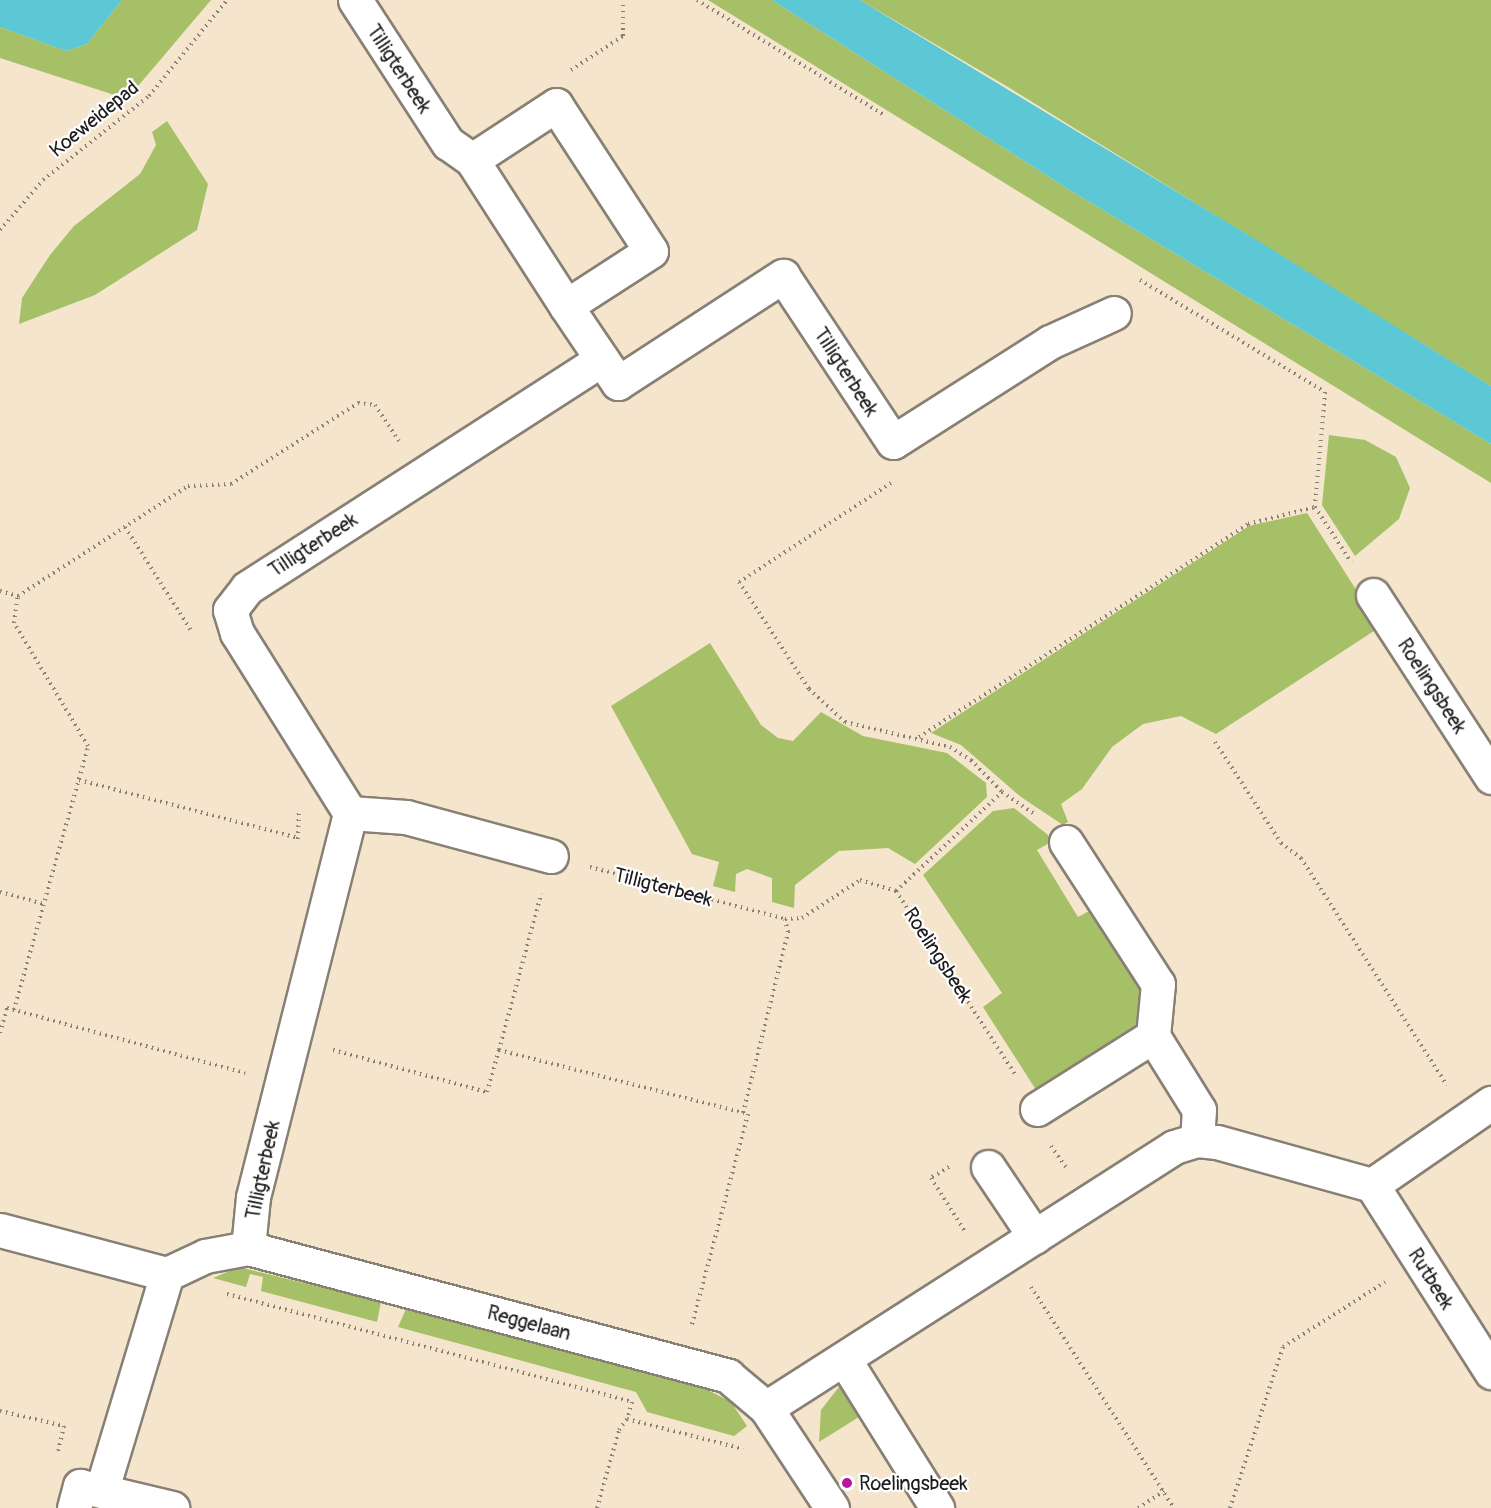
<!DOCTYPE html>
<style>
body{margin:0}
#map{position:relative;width:1491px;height:1508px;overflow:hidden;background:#f4e5cc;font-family:Pangolin,sans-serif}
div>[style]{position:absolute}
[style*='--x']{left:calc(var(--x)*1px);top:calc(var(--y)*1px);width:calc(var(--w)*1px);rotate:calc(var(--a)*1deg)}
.green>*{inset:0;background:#a5c067}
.water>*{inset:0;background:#5cc8d5}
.path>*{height:4px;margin-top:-2px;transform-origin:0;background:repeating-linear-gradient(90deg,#888074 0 1.5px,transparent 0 6px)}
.roads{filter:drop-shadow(2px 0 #888074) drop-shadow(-2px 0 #888074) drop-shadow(0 2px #888074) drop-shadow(0 -2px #888074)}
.minor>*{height:33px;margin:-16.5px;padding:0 16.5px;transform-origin:16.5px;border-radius:16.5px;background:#fff}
.dots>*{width:16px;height:16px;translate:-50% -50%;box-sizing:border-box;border:3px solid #fff;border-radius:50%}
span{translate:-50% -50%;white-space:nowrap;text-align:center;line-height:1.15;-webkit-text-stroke:4.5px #fff;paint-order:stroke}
.street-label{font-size:20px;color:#1c1c1c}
.poi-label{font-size:20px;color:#1c1c1c}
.left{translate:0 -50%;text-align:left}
</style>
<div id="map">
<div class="green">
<i style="clip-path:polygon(122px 0,211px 0,127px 99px,0 58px,0 27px,66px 51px,87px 44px)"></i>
<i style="clip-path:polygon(708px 0,772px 0,1068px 189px,1491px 444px,1491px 483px)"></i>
<i style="clip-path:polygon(860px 0,1491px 0,1491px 386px,1008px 87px)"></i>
<i style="clip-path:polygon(167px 121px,208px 184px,197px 230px,95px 295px,19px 324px,22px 298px,50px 255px,74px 226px,140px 174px,156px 145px,152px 132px)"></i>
<i style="clip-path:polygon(1329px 435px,1365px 440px,1396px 457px,1410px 488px,1399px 519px,1355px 556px,1322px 505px)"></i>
<i style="clip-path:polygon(1307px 513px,1380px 627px,1216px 734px,1181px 716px,1143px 724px,1112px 747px,1082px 789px,1061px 804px,1068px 822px,1063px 825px,1021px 797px,961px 745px,931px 733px,1249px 526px)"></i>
<i style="clip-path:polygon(710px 643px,761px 725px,778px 738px,793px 741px,821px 712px,863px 736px,947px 753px,986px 783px,987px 797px,915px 864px,888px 848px,839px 851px,795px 885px,794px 908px,772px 902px,772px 878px,747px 869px,736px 874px,735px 892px,713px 886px,719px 862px,692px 854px,611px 706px)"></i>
<i style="clip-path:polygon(1014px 808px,1048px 835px,1051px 842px,1037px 850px,1078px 917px,1093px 909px,1142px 985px,1135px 1030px,1038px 1093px,983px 1007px,1002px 993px,923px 875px,993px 811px)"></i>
<i style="clip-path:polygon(239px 1267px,381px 1302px,377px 1322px,261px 1291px,263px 1277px,250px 1274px,246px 1287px,213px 1278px)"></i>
<i style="clip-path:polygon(406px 1309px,708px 1390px,731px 1402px,747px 1426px,734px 1436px,647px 1412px,636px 1392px,398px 1327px)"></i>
<i style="clip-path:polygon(842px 1383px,862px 1415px,819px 1442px,821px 1410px)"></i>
</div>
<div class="water">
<i style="clip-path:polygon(0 0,122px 0,87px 44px,66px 51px,0 27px)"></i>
<i style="clip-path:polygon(772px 0,860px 0,1268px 247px,1491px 386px,1491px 444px,1068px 189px)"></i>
</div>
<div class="path">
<i style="--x:697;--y:0;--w:220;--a:31.6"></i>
<i style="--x:571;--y:70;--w:62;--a:-33.2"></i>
<i style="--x:623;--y:36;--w:36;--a:-90"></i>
<i style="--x:0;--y:230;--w:66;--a:-49.3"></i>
<i style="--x:43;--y:180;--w:135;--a:-38.4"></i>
<i style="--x:149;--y:96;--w:124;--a:-50.9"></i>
<i style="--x:1140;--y:280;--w:216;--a:31.2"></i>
<i style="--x:1325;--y:392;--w:115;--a:95"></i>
<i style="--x:1315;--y:507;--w:66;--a:56.8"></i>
<i style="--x:891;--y:483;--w:181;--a:146.9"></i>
<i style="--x:739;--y:582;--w:128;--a:56.8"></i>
<i style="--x:809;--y:689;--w:49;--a:42.5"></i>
<i style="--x:845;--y:722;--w:108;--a:13.4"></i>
<i style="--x:950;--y:747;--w:25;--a:32"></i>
<i style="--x:971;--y:760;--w:45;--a:45.9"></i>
<i style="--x:125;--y:527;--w:125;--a:57.5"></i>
<i style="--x:0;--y:591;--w:19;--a:16"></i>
<i style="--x:18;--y:596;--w:202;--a:-32.9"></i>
<i style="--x:188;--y:486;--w:43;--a:-2.7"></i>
<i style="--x:231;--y:484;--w:151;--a:-32.5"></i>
<i style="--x:358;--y:403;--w:17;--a:7"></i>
<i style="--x:375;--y:405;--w:43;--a:56.3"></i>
<i style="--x:919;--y:737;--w:392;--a:-32.9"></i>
<i style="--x:1248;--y:524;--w:69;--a:-14.2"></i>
<i style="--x:1215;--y:742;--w:121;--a:56.8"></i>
<i style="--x:1281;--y:843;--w:25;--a:37"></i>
<i style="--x:1301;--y:858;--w:270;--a:57.3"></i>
<i style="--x:79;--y:780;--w:227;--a:14.8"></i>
<i style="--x:298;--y:839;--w:30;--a:-88"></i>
<i style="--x:590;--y:867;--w:202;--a:14.9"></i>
<i style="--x:785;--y:919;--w:17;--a:-3"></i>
<i style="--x:802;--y:918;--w:69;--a:-33.2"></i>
<i style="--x:860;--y:880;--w:38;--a:17"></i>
<i style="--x:896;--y:891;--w:221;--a:57"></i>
<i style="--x:896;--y:891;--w:145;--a:-43"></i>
<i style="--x:1002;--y:792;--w:41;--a:34.1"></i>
<i style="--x:0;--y:892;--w:46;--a:15.3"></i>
<i style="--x:14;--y:1010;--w:274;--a:-74.3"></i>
<i style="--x:88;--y:746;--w:144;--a:-121"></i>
<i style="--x:14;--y:623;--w:27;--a:-82"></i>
<i style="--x:0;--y:1033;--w:26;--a:-74"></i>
<i style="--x:7;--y:1008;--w:247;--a:15.3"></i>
<i style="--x:333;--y:1050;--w:160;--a:15.3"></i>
<i style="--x:487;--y:1092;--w:44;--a:-74.1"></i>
<i style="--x:499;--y:1050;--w:257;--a:14.4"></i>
<i style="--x:748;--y:1114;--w:218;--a:104.9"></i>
<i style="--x:499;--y:1050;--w:162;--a:-74.9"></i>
<i style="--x:743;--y:1113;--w:187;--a:-76"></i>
<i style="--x:788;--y:932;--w:13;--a:-103"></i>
<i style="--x:1051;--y:1146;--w:28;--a:55"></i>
<i style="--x:949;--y:1167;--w:21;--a:149"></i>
<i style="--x:931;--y:1178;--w:65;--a:57.5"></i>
<i style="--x:1031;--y:1287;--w:263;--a:57.1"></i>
<i style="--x:227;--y:1294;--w:419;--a:14.9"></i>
<i style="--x:632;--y:1402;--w:18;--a:106"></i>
<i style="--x:627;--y:1419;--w:120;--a:14.5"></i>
<i style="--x:0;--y:1411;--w:66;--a:13.2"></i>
<i style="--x:64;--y:1426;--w:28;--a:103"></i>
<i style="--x:597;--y:1508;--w:81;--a:-74.2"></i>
<i style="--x:619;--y:1430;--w:14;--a:-54"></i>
<i style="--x:1138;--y:1508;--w:31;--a:-33"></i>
<i style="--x:1230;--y:1508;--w:169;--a:-71.8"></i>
<i style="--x:1283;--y:1347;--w:121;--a:-32.5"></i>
</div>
<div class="roads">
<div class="minor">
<i style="--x:355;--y:0;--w:171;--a:57"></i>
<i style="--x:448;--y:143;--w:29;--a:35"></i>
<i style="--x:566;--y:306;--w:101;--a:-32.9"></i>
<i style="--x:651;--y:251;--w:174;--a:-123.1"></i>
<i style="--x:556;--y:105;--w:100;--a:146.8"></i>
<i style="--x:472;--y:160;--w:174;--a:57.2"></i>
<i style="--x:566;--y:306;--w:93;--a:56"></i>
<i style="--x:618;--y:383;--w:197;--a:-33"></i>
<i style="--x:783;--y:276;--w:199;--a:56.5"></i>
<i style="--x:893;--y:442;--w:186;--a:-32.5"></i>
<i style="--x:1050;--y:342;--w:70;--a:-24.4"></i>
<i style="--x:1373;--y:595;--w:217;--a:57"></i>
<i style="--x:350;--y:813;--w:56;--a:4.1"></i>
<i style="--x:406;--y:817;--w:150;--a:15.1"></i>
<i style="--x:1066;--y:842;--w:169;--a:57.1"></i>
<i style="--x:1158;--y:984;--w:52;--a:95.5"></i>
<i style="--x:1153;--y:1036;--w:87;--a:58.1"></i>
<i style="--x:1199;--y:1110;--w:30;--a:94"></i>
<i style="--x:1037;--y:1109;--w:137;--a:-32.2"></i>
<i style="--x:988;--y:1167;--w:84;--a:56.1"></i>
<i style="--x:1372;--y:1185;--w:222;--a:57.5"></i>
<i style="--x:0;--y:1230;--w:173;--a:14.8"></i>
<i style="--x:167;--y:1274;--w:42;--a:-25.3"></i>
<i style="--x:205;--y:1256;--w:44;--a:-10.5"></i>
<i style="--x:248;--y:1248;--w:497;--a:14.9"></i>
<i style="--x:728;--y:1376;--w:50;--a:40.1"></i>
<i style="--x:766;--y:1408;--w:120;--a:56.6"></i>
<i style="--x:248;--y:1248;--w:51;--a:-84.4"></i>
<i style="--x:253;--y:1197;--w:396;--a:-75.8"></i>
<i style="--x:350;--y:813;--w:213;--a:-122.1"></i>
<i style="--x:237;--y:633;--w:24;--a:-107"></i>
<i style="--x:230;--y:610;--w:28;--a:-52"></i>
<i style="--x:247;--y:588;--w:422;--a:-32.8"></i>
<i style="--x:844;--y:1359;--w:176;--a:58"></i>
<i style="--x:766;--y:1408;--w:484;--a:-32.6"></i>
<i style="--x:1174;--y:1147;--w:24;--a:-17"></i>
<i style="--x:1197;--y:1140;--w:20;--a:6"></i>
<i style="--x:1217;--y:1142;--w:161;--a:15.5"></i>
<i style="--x:1372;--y:1185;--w:145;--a:-34.6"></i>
<i style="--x:102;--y:1489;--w:225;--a:-73.2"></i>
<i style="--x:74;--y:1508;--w:23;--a:-75"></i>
<i style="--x:80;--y:1486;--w:95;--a:13.4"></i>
</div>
</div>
<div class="dots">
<i style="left:847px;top:1483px;background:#b5179e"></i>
</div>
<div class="street-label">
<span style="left:399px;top:69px;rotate:57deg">Tilligterbeek</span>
<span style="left:94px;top:119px;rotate:-39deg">Koeweidepad</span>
<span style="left:846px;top:372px;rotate:57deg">Tilligterbeek</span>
<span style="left:313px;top:545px;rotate:-33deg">Tilligterbeek</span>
<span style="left:1432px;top:686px;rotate:57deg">Roelingsbeek</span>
<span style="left:663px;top:887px;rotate:15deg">Tilligterbeek</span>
<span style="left:938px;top:955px;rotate:57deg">Roelingsbeek</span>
<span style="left:263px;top:1170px;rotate:-78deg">Tilligterbeek</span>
<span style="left:1431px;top:1279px;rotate:58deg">Rutbeek</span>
<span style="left:529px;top:1323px;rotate:15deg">Reggelaan</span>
</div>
<div class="poi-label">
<span class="left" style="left:859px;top:1483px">Roelingsbeek</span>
</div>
</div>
